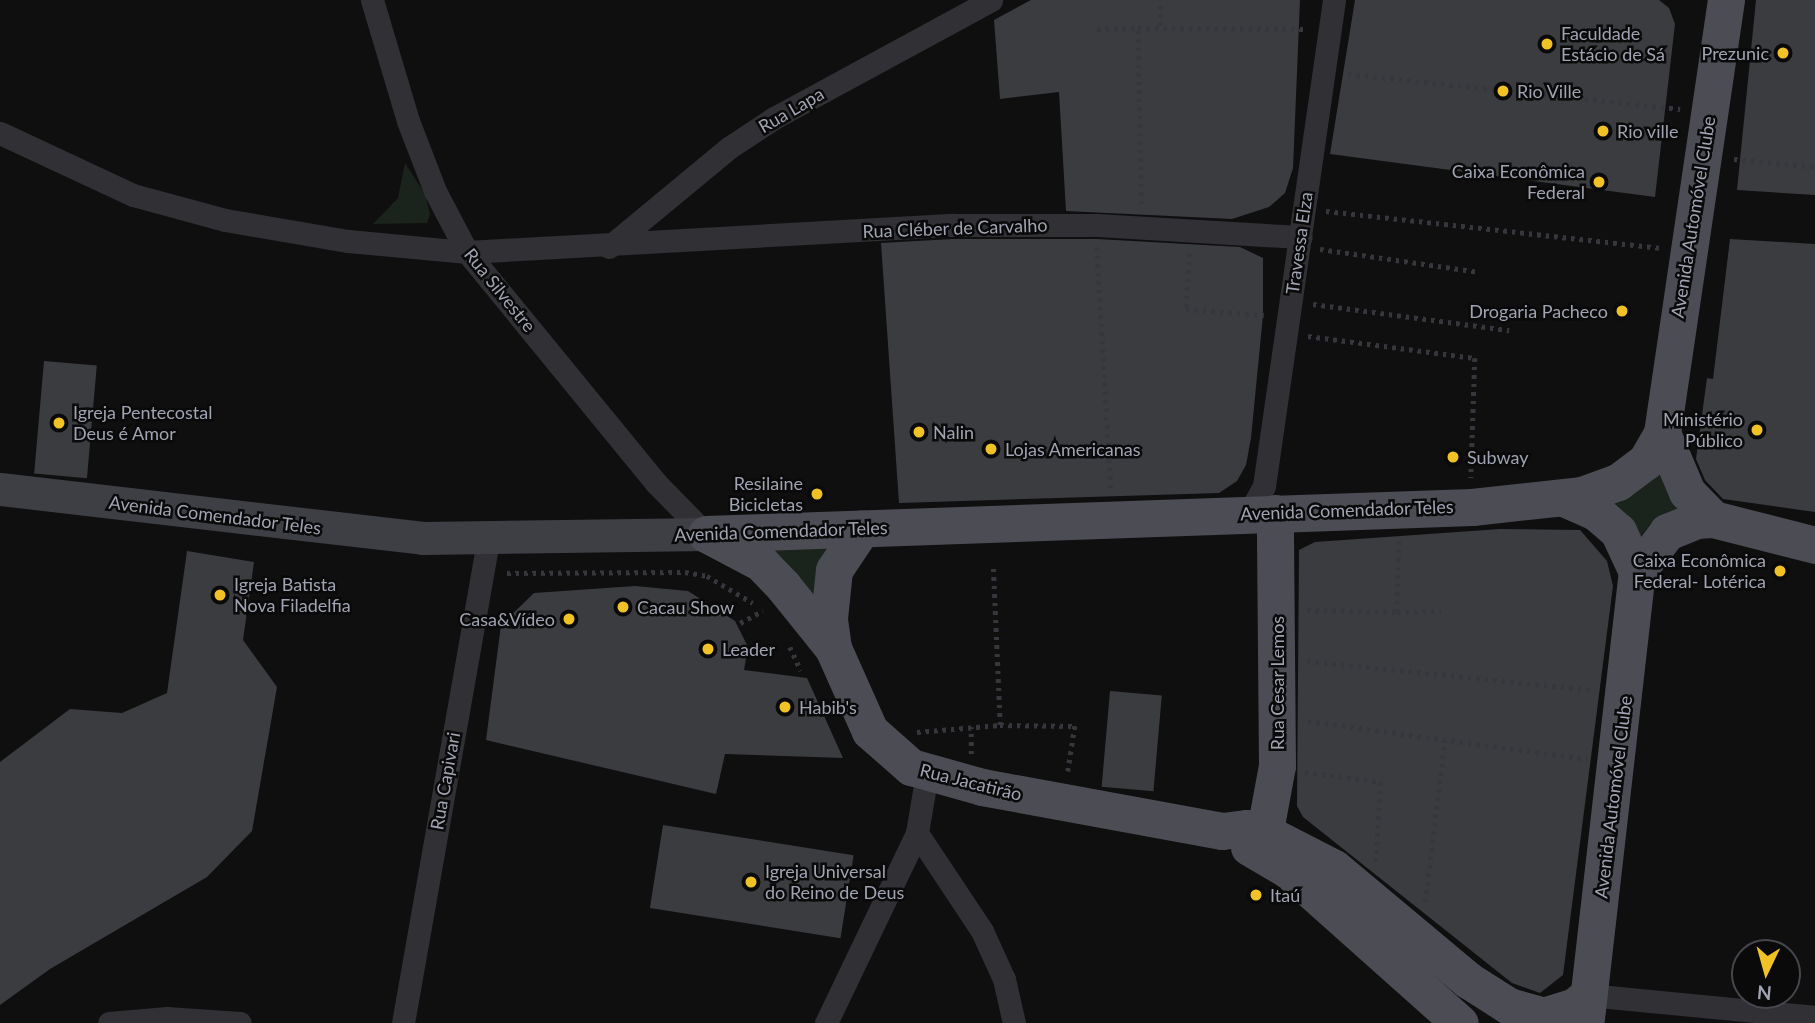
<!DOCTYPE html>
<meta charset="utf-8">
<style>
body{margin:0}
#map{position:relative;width:1815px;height:1023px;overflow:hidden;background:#0f0f10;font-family:Lato,sans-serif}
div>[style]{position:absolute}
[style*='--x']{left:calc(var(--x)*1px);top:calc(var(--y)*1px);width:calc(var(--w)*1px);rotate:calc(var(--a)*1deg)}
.green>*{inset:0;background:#1b231d}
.building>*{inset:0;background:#3b3c40;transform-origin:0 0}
.path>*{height:4.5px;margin-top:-2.25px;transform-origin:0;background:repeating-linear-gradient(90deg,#36373c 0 3.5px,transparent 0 8.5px)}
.street>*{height:23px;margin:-11.5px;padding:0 11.5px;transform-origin:11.5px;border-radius:11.5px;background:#303035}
.secondary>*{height:33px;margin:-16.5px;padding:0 16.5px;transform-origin:16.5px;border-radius:16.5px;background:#3e3f45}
.primary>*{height:37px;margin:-18.5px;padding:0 18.5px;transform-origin:18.5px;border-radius:18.5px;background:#4c4d54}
.dots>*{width:19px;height:19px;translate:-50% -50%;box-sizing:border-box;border:4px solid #0a0a0b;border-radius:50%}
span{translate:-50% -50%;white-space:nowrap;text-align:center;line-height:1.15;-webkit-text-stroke:5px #0a0a0b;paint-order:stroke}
.poi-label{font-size:18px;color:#a0a3b1}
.left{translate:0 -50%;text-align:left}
.right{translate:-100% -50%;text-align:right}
.street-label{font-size:18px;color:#a0a3b1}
.north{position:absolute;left:1731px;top:939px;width:70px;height:70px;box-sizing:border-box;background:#0a0a0b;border:2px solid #46474d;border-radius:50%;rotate:185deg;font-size:19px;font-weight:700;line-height:28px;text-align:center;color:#a0a3b1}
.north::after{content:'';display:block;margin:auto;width:24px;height:32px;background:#f1c226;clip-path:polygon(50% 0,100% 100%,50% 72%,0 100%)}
</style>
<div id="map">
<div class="green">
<i style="clip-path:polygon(405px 163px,425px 194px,430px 214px,427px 223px,373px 224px,398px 198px)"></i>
<i style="clip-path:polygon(1654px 456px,1690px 507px,1651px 523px,1634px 545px,1609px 511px,1613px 500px)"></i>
<i style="clip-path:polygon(835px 544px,819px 615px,755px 549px)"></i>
</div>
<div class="building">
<i style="clip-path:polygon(1031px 0,1300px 0,1293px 168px,1285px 193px,1269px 207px,1232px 219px,1066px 211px,1059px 92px,1000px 99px,994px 20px)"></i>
<i style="clip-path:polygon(1355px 0,1659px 0,1669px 8px,1675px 24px,1655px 197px,1330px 154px)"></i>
<i style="clip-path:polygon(1756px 0,1815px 0,1815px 195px,1737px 190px)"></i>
<i style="clip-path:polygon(953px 239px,1097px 239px,1240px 247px,1263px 258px,1263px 315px,1251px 438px,1246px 465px,1237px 481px,1219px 493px,899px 503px,881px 243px)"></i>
<i style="clip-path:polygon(1730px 239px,1815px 244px,1815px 512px,1723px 499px,1705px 480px,1696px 459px,1707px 378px,1713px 379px)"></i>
<i style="left:44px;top:361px;width:53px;height:113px;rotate:5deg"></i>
<i style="clip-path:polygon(1500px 529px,1580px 530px,1607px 561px,1613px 586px,1563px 975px,1540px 993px,1512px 983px,1303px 817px,1297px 806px,1299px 550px,1315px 542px)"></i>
<i style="clip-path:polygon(187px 551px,254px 562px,243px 640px,277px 687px,252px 831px,207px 877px,50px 969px,0 1005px,0 762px,70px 709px,122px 713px,167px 693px)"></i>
<i style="clip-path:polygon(635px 586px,688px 591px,735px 621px,748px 647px,744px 670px,807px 678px,843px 758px,725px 754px,716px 794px,486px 740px,501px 625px,534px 593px)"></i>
<i style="left:1110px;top:691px;width:52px;height:96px;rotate:5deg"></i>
<i style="left:663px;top:825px;width:193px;height:84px;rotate:9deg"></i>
</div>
<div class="path">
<i style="--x:1160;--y:26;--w:26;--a:-90"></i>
<i style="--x:1097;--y:29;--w:41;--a:-1.4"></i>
<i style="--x:1348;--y:74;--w:334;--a:6"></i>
<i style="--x:1734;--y:159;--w:81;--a:5.6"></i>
<i style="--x:1141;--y:204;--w:176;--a:-91"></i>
<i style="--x:1138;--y:28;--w:169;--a:0.3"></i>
<i style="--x:1326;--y:211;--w:335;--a:6.3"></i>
<i style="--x:1097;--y:247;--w:243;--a:86.7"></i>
<i style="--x:1320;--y:249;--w:161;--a:8.2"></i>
<i style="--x:1190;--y:253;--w:56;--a:94.1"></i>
<i style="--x:1186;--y:309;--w:78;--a:4.4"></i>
<i style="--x:1313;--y:304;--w:198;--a:7.6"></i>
<i style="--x:1308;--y:336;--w:168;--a:7.5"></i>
<i style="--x:1475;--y:358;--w:120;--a:91.9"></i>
<i style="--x:1399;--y:541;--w:71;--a:91.6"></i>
<i style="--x:1397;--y:612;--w:44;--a:-1.3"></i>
<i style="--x:507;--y:573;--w:178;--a:-0.3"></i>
<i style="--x:685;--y:572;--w:22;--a:10"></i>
<i style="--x:707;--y:576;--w:53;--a:30.4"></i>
<i style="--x:1307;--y:610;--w:90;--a:1.3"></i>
<i style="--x:740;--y:623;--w:26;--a:-28"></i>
<i style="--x:790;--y:647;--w:26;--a:65"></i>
<i style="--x:1307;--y:661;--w:288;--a:5.8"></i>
<i style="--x:1308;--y:721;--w:282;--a:7.8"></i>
<i style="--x:1000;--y:725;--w:75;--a:0.8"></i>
<i style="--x:1075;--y:726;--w:46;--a:98.8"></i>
<i style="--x:917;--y:732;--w:83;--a:-4.8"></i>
<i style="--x:1000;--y:725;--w:158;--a:-92.5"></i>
<i style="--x:971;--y:754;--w:27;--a:-90"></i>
<i style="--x:1305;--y:772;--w:77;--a:7.5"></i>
<i style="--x:1381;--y:782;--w:80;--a:93.6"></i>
<i style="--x:1425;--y:902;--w:163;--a:-83"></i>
</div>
<div class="street">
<i style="--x:372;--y:0;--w:126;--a:73.4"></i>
<i style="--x:408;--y:121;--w:75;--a:68.9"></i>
<i style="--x:435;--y:191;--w:69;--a:62.3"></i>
<i style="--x:467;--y:252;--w:298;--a:50.7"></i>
<i style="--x:656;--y:483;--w:71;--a:45.6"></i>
<i style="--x:0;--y:133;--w:147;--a:25"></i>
<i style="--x:133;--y:195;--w:95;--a:15.2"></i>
<i style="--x:225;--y:220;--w:125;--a:9.7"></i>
<i style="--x:348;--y:241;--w:120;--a:5.3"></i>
<i style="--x:467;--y:252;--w:487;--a:-3.2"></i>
<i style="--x:953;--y:225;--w:144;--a:0"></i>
<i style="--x:1097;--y:225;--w:204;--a:3.4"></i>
<i style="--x:609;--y:247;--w:157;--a:-39.6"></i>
<i style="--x:730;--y:147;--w:53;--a:-33.4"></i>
<i style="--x:774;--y:118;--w:247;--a:-28.5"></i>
<i style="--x:1249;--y:513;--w:31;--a:-61"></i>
<i style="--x:1264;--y:486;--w:491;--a:-81.8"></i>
<i style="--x:917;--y:833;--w:118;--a:56.4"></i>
<i style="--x:982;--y:931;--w:53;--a:65.4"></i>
<i style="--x:1004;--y:979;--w:45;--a:77.2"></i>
<i style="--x:1588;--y:995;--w:228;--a:5.5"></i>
<i style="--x:109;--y:1023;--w:58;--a:-4.9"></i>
<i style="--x:167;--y:1018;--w:73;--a:3.9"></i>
<i style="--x:403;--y:1023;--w:490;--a:-80"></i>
<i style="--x:826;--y:1023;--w:211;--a:-64.4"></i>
<i style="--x:917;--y:833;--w:61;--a:-80.5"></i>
</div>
<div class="secondary">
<i style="--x:0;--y:489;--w:426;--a:6.6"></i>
<i style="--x:423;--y:538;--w:283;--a:-0.8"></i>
</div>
<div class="primary">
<i style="--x:1662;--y:433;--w:64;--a:67"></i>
<i style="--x:1687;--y:492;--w:37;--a:46"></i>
<i style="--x:1564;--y:498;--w:36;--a:24"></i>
<i style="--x:1597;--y:513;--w:28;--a:41"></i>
<i style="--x:1618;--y:531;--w:45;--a:65.1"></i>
<i style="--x:706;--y:534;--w:766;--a:-2.02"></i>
<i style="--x:1472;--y:507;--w:111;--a:-6.2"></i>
<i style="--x:1582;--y:495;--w:38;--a:-20"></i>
<i style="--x:1618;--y:482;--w:35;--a:-37"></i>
<i style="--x:1646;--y:461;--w:32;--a:-60"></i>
<i style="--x:1662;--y:433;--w:438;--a:-81.6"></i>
<i style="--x:708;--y:535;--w:60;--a:27.8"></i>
<i style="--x:761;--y:563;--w:32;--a:46"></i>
<i style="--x:783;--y:586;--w:80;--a:51.1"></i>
<i style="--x:833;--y:648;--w:91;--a:66"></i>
<i style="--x:870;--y:731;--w:55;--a:41.3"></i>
<i style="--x:911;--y:767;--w:74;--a:15.7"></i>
<i style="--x:982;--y:787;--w:244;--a:10.4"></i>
<i style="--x:1222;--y:831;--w:24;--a:-7"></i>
<i style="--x:1246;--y:828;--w:21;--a:14"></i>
<i style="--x:1266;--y:833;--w:76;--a:27.2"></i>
<i style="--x:1334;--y:868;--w:175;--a:39.9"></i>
<i style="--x:1468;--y:980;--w:49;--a:32.4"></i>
<i style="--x:1509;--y:1006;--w:35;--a:16"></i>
<i style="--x:1543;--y:1016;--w:34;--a:-17"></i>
<i style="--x:1575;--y:1006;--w:17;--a:-40"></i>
<i style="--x:833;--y:648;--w:30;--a:-98"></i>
<i style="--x:829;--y:618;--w:48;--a:-84.1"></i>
<i style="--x:834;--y:570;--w:50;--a:-56.3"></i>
<i style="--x:1249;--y:847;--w:45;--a:30.5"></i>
<i style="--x:1288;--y:870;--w:230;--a:41.7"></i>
<i style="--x:1261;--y:852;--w:87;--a:-79.5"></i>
<i style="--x:1277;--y:766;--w:253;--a:-90.5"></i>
<i style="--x:1586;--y:1018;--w:449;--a:-83.5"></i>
<i style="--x:1637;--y:572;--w:50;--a:-53.1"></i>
<i style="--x:1667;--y:532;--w:31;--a:-22"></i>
<i style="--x:1696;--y:520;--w:17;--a:-3"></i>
<i style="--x:1713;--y:519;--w:105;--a:14.3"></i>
</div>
<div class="dots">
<i style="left:1547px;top:44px;background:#f1c226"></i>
<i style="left:1783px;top:53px;background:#f1c226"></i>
<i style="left:1503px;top:91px;background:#f1c226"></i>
<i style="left:1603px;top:131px;background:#f1c226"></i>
<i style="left:1599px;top:182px;background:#f1c226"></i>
<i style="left:1622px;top:311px;background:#f1c226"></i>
<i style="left:59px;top:423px;background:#f1c226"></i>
<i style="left:1757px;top:430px;background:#f1c226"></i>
<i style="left:919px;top:432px;background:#f1c226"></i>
<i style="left:991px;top:449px;background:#f1c226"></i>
<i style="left:1453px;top:457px;background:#f1c226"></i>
<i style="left:817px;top:494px;background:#f1c226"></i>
<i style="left:1780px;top:571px;background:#f1c226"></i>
<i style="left:220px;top:595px;background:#f1c226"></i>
<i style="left:623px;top:607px;background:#f1c226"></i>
<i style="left:569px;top:619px;background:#f1c226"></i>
<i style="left:708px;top:649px;background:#f1c226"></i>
<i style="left:785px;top:707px;background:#f1c226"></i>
<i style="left:751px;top:882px;background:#f1c226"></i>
<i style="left:1256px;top:895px;background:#f1c226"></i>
</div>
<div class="poi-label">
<span class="left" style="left:1561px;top:44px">Faculdade<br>Estácio de Sá</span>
<span class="right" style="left:1769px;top:53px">Prezunic</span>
<span class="left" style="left:1517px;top:91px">Rio Ville</span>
<span class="left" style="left:1617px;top:131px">Rio ville</span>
<span class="right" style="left:1585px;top:182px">Caixa Econômica<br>Federal</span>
<span class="right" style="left:1608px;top:311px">Drogaria Pacheco</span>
<span class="left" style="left:73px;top:423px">Igreja Pentecostal<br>Deus é Amor</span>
<span class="right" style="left:1743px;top:430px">Ministério<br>Público</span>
<span class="left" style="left:933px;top:432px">Nalin</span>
<span class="left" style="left:1005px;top:449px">Lojas Americanas</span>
<span class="left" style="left:1467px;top:457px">Subway</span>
<span class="right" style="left:803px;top:494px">Resilaine<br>Bicicletas</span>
<span class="right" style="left:1766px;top:571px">Caixa Econômica<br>Federal- Lotérica</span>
<span class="left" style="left:234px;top:595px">Igreja Batista<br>Nova Filadelfia</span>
<span class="left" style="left:637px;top:607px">Cacau Show</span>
<span class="right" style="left:555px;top:619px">Casa&amp;Vídeo</span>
<span class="left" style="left:722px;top:649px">Leader</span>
<span class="left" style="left:799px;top:707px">Habib's</span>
<span class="left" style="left:765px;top:882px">Igreja Universal<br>do Reino de Deus</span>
<span class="left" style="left:1270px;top:895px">Itaú</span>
</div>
<div class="street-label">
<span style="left:791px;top:110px;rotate:-30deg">Rua Lapa</span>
<span style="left:1693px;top:217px;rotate:-81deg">Avenida Automóvel Clube</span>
<span style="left:955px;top:228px;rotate:-2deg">Rua Cléber de Carvalho</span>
<span style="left:1299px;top:243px;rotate:-82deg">Travessa Elza</span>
<span style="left:500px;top:290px;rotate:51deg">Rua Silvestre</span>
<span style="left:1347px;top:510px;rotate:-2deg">Avenida Comendador Teles</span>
<span style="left:215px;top:515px;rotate:7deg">Avenida Comendador Teles</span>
<span style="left:781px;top:531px;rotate:-2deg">Avenida Comendador Teles</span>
<span style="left:1277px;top:683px;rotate:-90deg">Rua Cesar Lemos</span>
<span style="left:445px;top:781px;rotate:-80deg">Rua Capivari</span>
<span style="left:971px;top:782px;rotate:14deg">Rua Jacatirão</span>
<span style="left:1613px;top:797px;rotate:-83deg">Avenida Automóvel Clube</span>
</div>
<div class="north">N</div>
</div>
